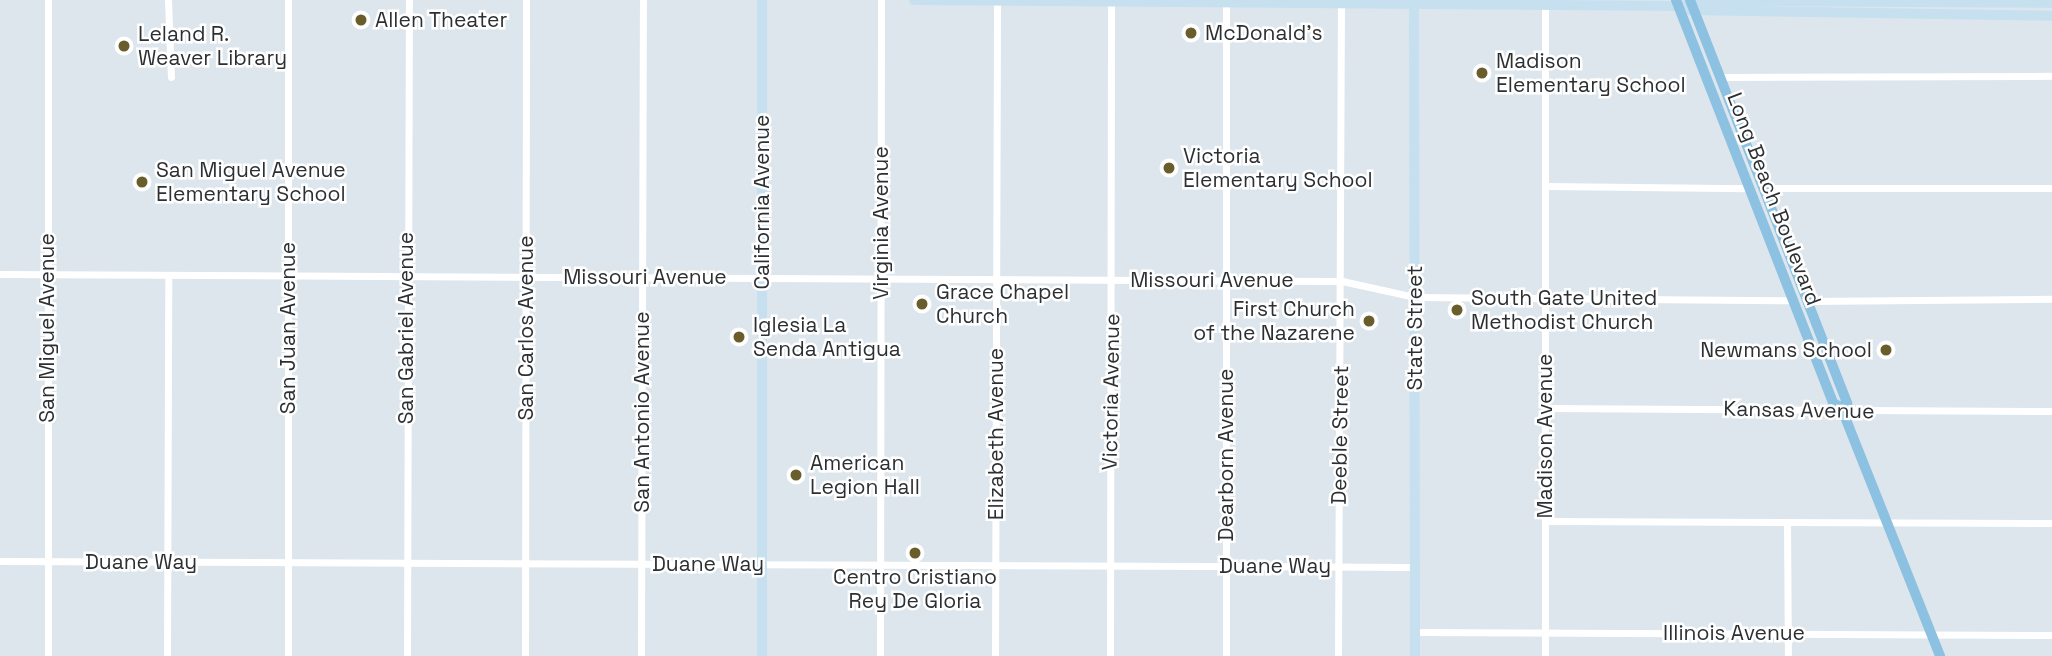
<!DOCTYPE html>
<style>
body{margin:0}
#map{position:relative;width:2052px;height:656px;overflow:hidden;background:#dde6ec;font-family:"Space Grotesk",sans-serif}
div>[style]{position:absolute}
[style*='--x']{left:calc(var(--x)*1px);top:calc(var(--y)*1px);width:calc(var(--w)*1px);rotate:calc(var(--a)*1deg)}
.minor>*{height:7px;margin:-3.5px;padding:0 3.5px;transform-origin:3.5px;border-radius:3.5px;background:#fff}
.secondary>*{height:10px;margin:-5px;padding:0 5px;transform-origin:5px;border-radius:5px;background:#c6e0f0}
.primary>*{height:10px;margin:-5px;padding:0 5px;transform-origin:5px;border-radius:5px;background:#8cc1e1}
.dots>*{width:19px;height:19px;translate:-50% -50%;box-sizing:border-box;border:4px solid #fff;border-radius:50%}
span{translate:-50% -50%;white-space:nowrap;text-align:center;line-height:1.15;-webkit-text-stroke:5px #fff;paint-order:stroke}
.poi-label{font-size:21px;color:#2d3033}
.left{translate:0 -50%;text-align:left}
.right{translate:-100% -50%;text-align:right}
.street-label{font-size:21px;color:#2d3033}
</style>
<div id="map">
<div class="minor">
<i style="--x:48;--y:0;--w:656;--a:90"></i>
<i style="--x:168;--y:0;--w:77;--a:87.8"></i>
<i style="--x:1720;--y:77;--w:332;--a:-0.2"></i>
<i style="--x:1545;--y:186;--w:204;--a:0.6"></i>
<i style="--x:1763;--y:188;--w:289;--a:0"></i>
<i style="--x:0;--y:274;--w:1342;--a:0.3"></i>
<i style="--x:1342;--y:281;--w:75;--a:12.4"></i>
<i style="--x:1415;--y:297;--w:378;--a:0.5"></i>
<i style="--x:1807;--y:301;--w:245;--a:-0.5"></i>
<i style="--x:1545;--y:408;--w:507;--a:0.34"></i>
<i style="--x:1546;--y:521;--w:506;--a:0.23"></i>
<i style="--x:1787;--y:522;--w:134;--a:89.6"></i>
<i style="--x:0;--y:561;--w:1415;--a:0.24"></i>
<i style="--x:1415;--y:632;--w:637;--a:0.27"></i>
<i style="--x:167;--y:656;--w:381;--a:-89.8"></i>
<i style="--x:288;--y:656;--w:656;--a:-90"></i>
<i style="--x:407;--y:656;--w:656;--a:-89.83"></i>
<i style="--x:525;--y:656;--w:656;--a:-89.91"></i>
<i style="--x:641;--y:656;--w:656;--a:-89.83"></i>
<i style="--x:880;--y:656;--w:656;--a:-89.91"></i>
<i style="--x:995;--y:656;--w:654;--a:-89.82"></i>
<i style="--x:1110;--y:656;--w:654;--a:-89.91"></i>
<i style="--x:1226;--y:656;--w:653;--a:-90"></i>
<i style="--x:1338;--y:656;--w:652;--a:-89.74"></i>
<i style="--x:1545;--y:656;--w:651;--a:-90"></i>
</div>
<div class="secondary">
<i style="--x:914;--y:0;--w:764;--a:0.45"></i>
<i style="--x:1678;--y:6;--w:42;--a:-6.8"></i>
<i style="--x:1720;--y:1;--w:332;--a:0.3"></i>
<i style="--x:1414;--y:1;--w:655;--a:89.91"></i>
<i style="--x:1689;--y:10;--w:363;--a:0.9"></i>
<i style="--x:762;--y:656;--w:656;--a:-90"></i>
</div>
<div class="primary">
<i style="--x:1676;--y:0;--w:433;--a:68.7"></i>
<i style="--x:1833;--y:403;--w:9;--a:27"></i>
<i style="--x:1841;--y:407;--w:268;--a:68.3"></i>
<i style="--x:1690;--y:0;--w:433;--a:68.7"></i>
<i style="--x:1847;--y:403;--w:7;--a:146"></i>
</div>
<div class="dots">
<i style="left:361px;top:20px;background:#695e2b"></i>
<i style="left:1191px;top:33px;background:#695e2b"></i>
<i style="left:124px;top:46px;background:#695e2b"></i>
<i style="left:1482px;top:73px;background:#695e2b"></i>
<i style="left:1169px;top:168px;background:#695e2b"></i>
<i style="left:142px;top:182px;background:#695e2b"></i>
<i style="left:922px;top:304px;background:#695e2b"></i>
<i style="left:1457px;top:310px;background:#695e2b"></i>
<i style="left:1369px;top:321px;background:#695e2b"></i>
<i style="left:739px;top:337px;background:#695e2b"></i>
<i style="left:1886px;top:350px;background:#695e2b"></i>
<i style="left:796px;top:475px;background:#695e2b"></i>
<i style="left:915px;top:553px;background:#695e2b"></i>
</div>
<div class="poi-label">
<span class="left" style="left:375px;top:20px">Allen Theater</span>
<span class="left" style="left:1205px;top:33px">McDonald's</span>
<span class="left" style="left:138px;top:46px">Leland R.<br>Weaver Library</span>
<span class="left" style="left:1496px;top:73px">Madison<br>Elementary School</span>
<span class="left" style="left:1183px;top:168px">Victoria<br>Elementary School</span>
<span class="left" style="left:156px;top:182px">San Miguel Avenue<br>Elementary School</span>
<span class="left" style="left:936px;top:304px">Grace Chapel<br>Church</span>
<span class="left" style="left:1471px;top:310px">South Gate United<br>Methodist Church</span>
<span class="right" style="left:1355px;top:321px">First Church<br>of the Nazarene</span>
<span class="left" style="left:753px;top:337px">Iglesia La<br>Senda Antigua</span>
<span class="right" style="left:1872px;top:350px">Newmans School</span>
<span class="left" style="left:810px;top:475px">American<br>Legion Hall</span>
<span style="left:915px;top:589px">Centro Cristiano<br>Rey De Gloria</span>
</div>
<div class="street-label">
<span style="left:1774px;top:199px;rotate:69deg">Long Beach Boulevard</span>
<span style="left:762px;top:202px;rotate:-90deg">California Avenue</span>
<span style="left:881px;top:223px;rotate:-90deg">Virginia Avenue</span>
<span style="left:645px;top:277px">Missouri Avenue</span>
<span style="left:1212px;top:280px">Missouri Avenue</span>
<span style="left:47px;top:328px;rotate:-90deg">San Miguel Avenue</span>
<span style="left:288px;top:328px;rotate:-90deg">San Juan Avenue</span>
<span style="left:406px;top:328px;rotate:-90deg">San Gabriel Avenue</span>
<span style="left:526px;top:328px;rotate:-90deg">San Carlos Avenue</span>
<span style="left:1415px;top:328px;rotate:-90deg">State Street</span>
<span style="left:1111px;top:392px;rotate:-89deg">Victoria Avenue</span>
<span style="left:1799px;top:410px;rotate:1deg">Kansas Avenue</span>
<span style="left:642px;top:412px;rotate:-90deg">San Antonio Avenue</span>
<span style="left:996px;top:434px;rotate:-90deg">Elizabeth Avenue</span>
<span style="left:1340px;top:435px;rotate:-89deg">Deeble Street</span>
<span style="left:1545px;top:436px;rotate:-90deg">Madison Avenue</span>
<span style="left:1226px;top:455px;rotate:-90deg">Dearborn Avenue</span>
<span style="left:141px;top:562px">Duane Way</span>
<span style="left:708px;top:564px">Duane Way</span>
<span style="left:1275px;top:566px">Duane Way</span>
<span style="left:1734px;top:633px">Illinois Avenue</span>
</div>
</div>
